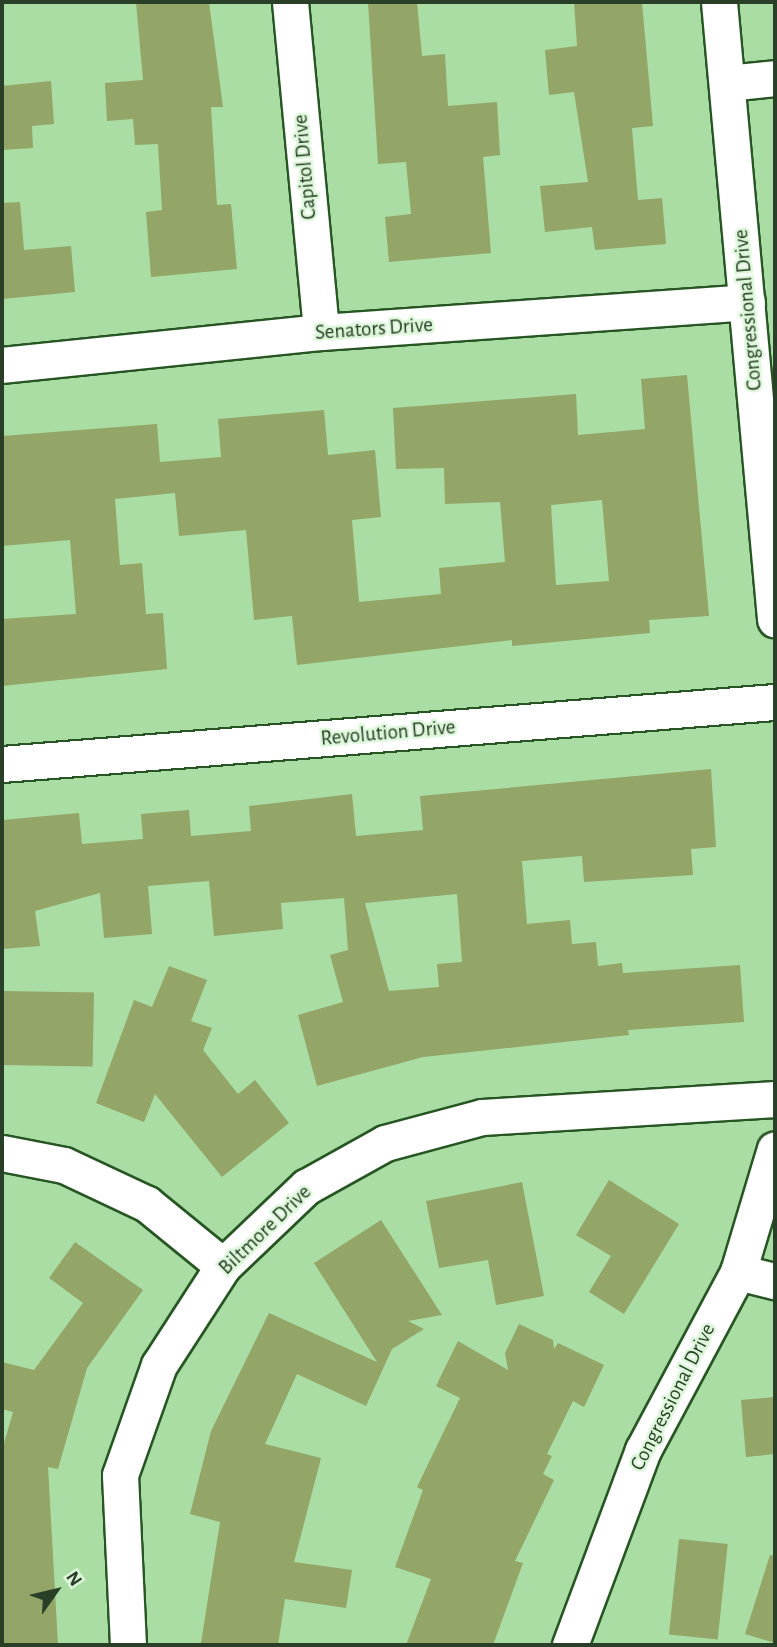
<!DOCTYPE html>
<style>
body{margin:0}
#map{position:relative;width:777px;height:1647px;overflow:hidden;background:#a9dda4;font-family:"Alegreya Sans",sans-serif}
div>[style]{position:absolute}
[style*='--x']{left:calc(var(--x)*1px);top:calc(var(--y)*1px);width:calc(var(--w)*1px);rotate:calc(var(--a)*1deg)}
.building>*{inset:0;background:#93a567;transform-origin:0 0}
.roads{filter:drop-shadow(2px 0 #275523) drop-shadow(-2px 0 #275523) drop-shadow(0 2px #275523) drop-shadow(0 -2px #275523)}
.minor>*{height:35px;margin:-17.5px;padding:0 17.5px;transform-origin:17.5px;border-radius:17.5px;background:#fff}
span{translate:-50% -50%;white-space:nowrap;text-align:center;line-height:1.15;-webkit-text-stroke:5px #dcf6d9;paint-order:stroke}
.street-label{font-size:21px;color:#2a3f28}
.frame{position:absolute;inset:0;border:4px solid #2a3f28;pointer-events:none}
.north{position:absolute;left:21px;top:1556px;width:70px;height:70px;-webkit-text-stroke:5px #dcf6d9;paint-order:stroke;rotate:56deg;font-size:19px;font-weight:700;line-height:28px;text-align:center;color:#2a3f28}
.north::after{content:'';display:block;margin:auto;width:24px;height:32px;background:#2a3f28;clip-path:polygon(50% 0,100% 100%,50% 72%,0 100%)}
</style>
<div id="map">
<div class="building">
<i style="clip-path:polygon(136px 2px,209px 2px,223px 107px,211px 107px,217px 205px,231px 204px,237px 269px,151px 277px,146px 212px,162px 210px,158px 144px,135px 145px,133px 119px,107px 121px,105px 83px,143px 80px)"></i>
<i style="clip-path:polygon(368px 2px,417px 2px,422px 56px,445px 54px,448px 106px,497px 102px,500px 155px,483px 157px,491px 253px,389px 262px,385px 217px,411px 214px,406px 162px,378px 164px)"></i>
<i style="clip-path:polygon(574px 2px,642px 2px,653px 126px,632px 128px,638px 200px,662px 198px,666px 244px,595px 250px,592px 227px,545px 232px,540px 186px,588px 182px,574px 92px,549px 95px,545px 50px,577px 46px)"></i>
<i style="clip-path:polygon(51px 81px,54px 124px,32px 126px,33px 148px,2px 150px,2px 86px)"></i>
<i style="clip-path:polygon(20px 202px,24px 250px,71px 246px,75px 292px,2px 299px,2px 203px)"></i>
<i style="clip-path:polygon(evenodd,687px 375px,709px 616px,649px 620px,650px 633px,512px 646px,512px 640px,297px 665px,292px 616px,254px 620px,246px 530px,179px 536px,175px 493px,115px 499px,120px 565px,142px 563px,146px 614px,163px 613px,167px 669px,2px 686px,2px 619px,76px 614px,70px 540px,2px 546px,2px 436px,157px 424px,160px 462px,221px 457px,218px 419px,324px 410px,328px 455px,375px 450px,381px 517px,352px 520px,359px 602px,441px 594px,439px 568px,505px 562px,500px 502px,445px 504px,444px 468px,396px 469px,393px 408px,576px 394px,578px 435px,645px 429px,641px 379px,687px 375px,602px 500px,609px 581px,556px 585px,551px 505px,602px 500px)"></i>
<i style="clip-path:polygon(evenodd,711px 769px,716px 847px,691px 849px,693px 875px,584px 882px,582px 856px,522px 861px,527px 924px,570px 920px,572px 944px,596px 942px,598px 966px,622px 963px,623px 973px,740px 965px,744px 1022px,628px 1030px,629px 1035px,423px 1057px,317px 1086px,298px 1015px,343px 1002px,330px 955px,348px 950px,344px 898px,281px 903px,283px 929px,214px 936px,209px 881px,148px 886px,152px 934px,104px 938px,100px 893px,35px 911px,40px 946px,2px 949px,2px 820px,79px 813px,82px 844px,143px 839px,141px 814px,189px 810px,191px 836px,251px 831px,249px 806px,352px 794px,356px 836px,423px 830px,420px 796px,711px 769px,457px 894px,462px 962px,437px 964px,439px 987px,389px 991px,365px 903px,457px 894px)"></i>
<i style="clip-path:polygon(169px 966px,207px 980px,191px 1021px,212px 1028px,203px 1050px,238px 1094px,255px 1080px,289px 1123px,222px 1177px,155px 1094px,144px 1122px,96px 1103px,134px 1000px,152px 1007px)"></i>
<i style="left:2px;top:991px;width:92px;height:74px;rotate:1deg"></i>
<i style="clip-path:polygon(609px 1180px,679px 1224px,624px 1314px,589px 1292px,611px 1256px,576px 1235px)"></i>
<i style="clip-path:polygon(522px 1182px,544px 1296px,496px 1305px,488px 1260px,439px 1268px,426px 1201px)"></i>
<i style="clip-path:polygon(381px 1220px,442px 1315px,408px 1321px,424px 1329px,392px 1349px,366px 1406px,297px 1374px,265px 1444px,321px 1458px,294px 1562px,352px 1570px,346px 1608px,285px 1599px,278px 1645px,201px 1643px,220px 1522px,190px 1514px,211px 1431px,269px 1313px,377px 1362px,314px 1263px)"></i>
<i style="clip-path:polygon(75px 1242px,143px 1290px,87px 1368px,58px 1469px,48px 1467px,58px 1645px,2px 1645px,2px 1450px,13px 1412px,2px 1409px,2px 1362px,34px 1370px,83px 1303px,49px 1278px)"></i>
<i style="clip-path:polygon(519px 1324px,553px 1340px,554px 1349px,558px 1343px,604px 1365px,584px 1407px,573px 1401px,547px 1454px,552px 1456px,543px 1474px,554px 1480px,515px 1561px,523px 1563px,493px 1645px,406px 1645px,431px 1579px,395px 1567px,423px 1490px,417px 1487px,460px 1398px,436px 1386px,458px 1341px,508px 1370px,505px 1353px)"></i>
<i style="clip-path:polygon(775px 1397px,775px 1454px,746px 1457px,741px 1400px)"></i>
<i style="left:679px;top:1539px;width:49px;height:96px;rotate:6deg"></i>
<i style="clip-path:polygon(770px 1555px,775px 1556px,775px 1643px,745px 1634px)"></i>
</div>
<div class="roads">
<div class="minor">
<i style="--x:290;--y:2;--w:331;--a:84.6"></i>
<i style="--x:719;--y:2;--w:620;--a:84.81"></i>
<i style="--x:727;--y:83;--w:48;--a:-5.9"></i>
<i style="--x:2;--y:365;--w:321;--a:-5.9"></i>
<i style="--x:321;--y:332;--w:427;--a:-4"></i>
<i style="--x:2;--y:764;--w:775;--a:-4.59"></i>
<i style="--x:2;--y:1153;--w:63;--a:11"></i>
<i style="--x:64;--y:1165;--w:92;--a:25.2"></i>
<i style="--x:147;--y:1204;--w:98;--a:39.2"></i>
<i style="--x:738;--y:1272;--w:38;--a:14"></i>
<i style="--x:128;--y:1645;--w:170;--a:-92.7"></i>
<i style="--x:120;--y:1475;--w:117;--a:-70.5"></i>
<i style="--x:159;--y:1365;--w:118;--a:-57.1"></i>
<i style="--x:223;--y:1266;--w:115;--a:-43.6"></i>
<i style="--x:306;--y:1187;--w:90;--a:-29.1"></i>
<i style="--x:385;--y:1143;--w:100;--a:-15"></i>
<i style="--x:482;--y:1117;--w:294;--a:-3.5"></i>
<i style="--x:570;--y:1645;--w:208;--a:-69.5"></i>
<i style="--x:643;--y:1450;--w:202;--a:-61.9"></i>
<i style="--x:738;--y:1272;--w:128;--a:-73.3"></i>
</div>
</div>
<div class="street-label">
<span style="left:305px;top:167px;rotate:-95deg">Capitol Drive</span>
<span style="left:748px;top:310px;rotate:-95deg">Congressional Drive</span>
<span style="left:374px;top:329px;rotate:-4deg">Senators Drive</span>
<span style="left:388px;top:733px;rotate:-5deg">Revolution Drive</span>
<span style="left:265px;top:1230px;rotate:-44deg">Biltmore Drive</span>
<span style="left:673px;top:1397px;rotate:-63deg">Congressional Drive</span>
</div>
<div class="frame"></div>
<div class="north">N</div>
</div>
